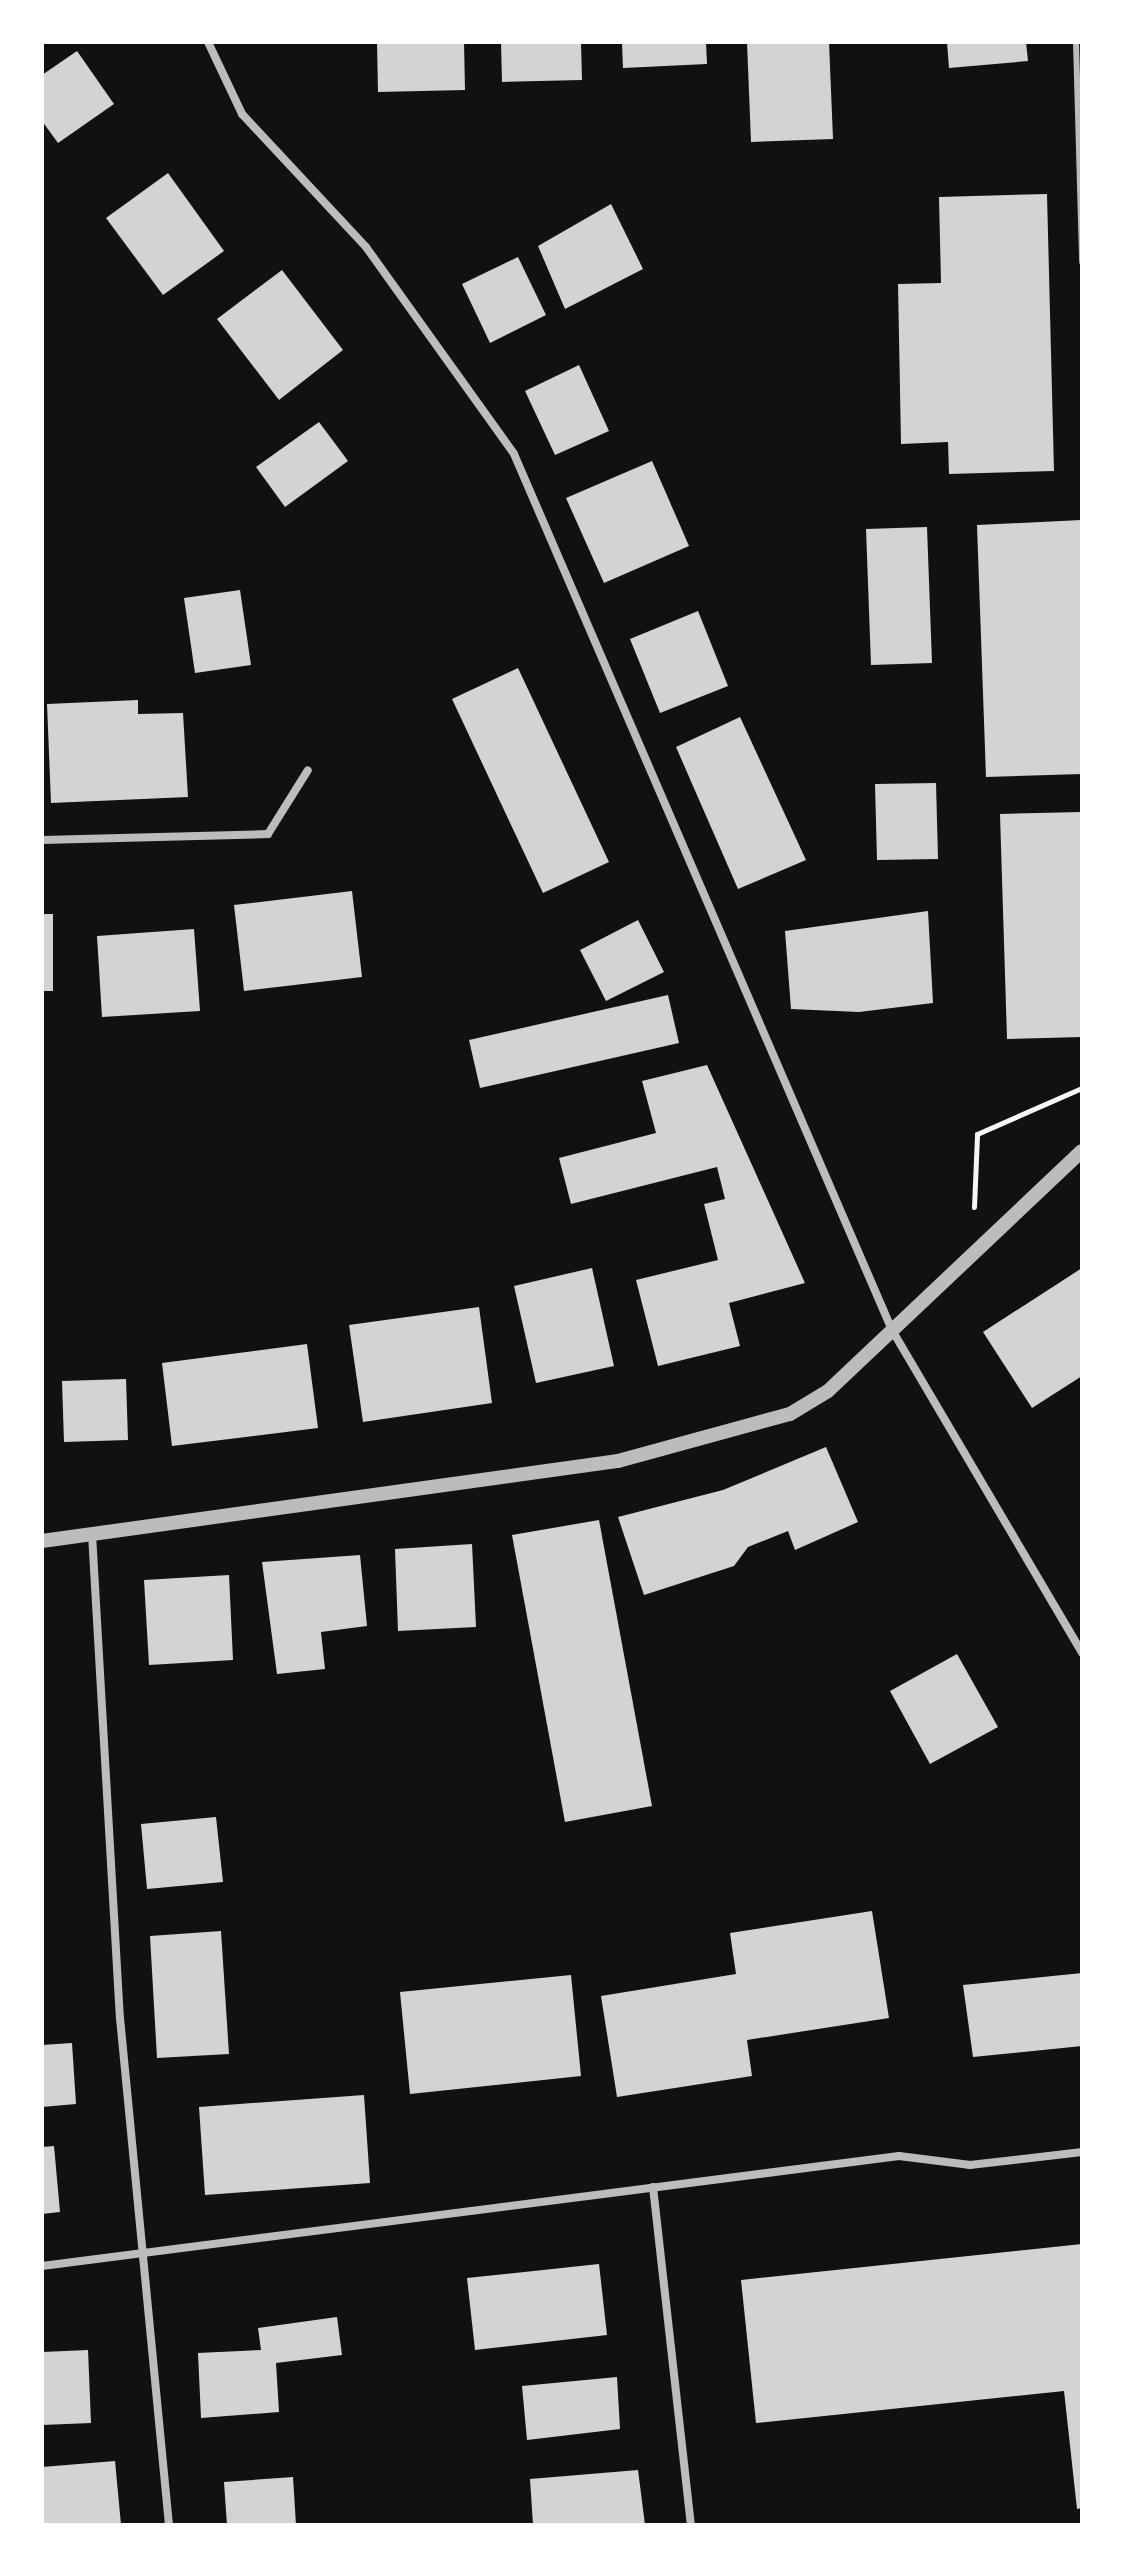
<!DOCTYPE html>
<style>
body{margin:0}
#map{position:relative;width:1124px;height:2567px;overflow:hidden;background:#111;font-family:"Work Sans",sans-serif}
div>[style]{position:absolute}
.building>*{inset:0;background:#d3d3d3}
.path>*{height:5px;margin:-2.5px;padding:0 2.5px;transform-origin:2.5px;border-radius:2.5px;background:#f5f5f5}
.service>*{height:6px;margin:-3px;padding:0 3px;transform-origin:3px;border-radius:3px;background:#bcbcbc}
.minor>*{height:8px;margin:-4px;padding:0 4px;transform-origin:4px;border-radius:4px;background:#bcbcbc}
.tertiary>*{height:14px;margin:-7px;padding:0 7px;transform-origin:7px;border-radius:7px;background:#bcbcbc}
span{translate:-50% -50%;white-space:nowrap;text-align:center;line-height:1.15;-webkit-text-stroke:8px #fff;paint-order:stroke}
.frame{position:absolute;inset:0;border:44px solid #fff;pointer-events:none}
</style>
<div id="map">
<div class="building">
<i style="clip-path:polygon(377px 42px,464px 42px,465px 90px,378px 92px)"></i>
<i style="clip-path:polygon(501px 42px,581px 42px,582px 80px,502px 82px)"></i>
<i style="clip-path:polygon(622px 42px,706px 42px,707px 64px,623px 68px)"></i>
<i style="clip-path:polygon(747px 42px,829px 42px,833px 139px,751px 142px)"></i>
<i style="clip-path:polygon(947px 42px,1026px 42px,1028px 61px,949px 68px)"></i>
<i style="clip-path:polygon(77px 51px,114px 104px,58px 143px,42px 121px,42px 75px)"></i>
<i style="clip-path:polygon(168px 173px,224px 251px,163px 295px,106px 218px)"></i>
<i style="clip-path:polygon(1047px 194px,1054px 471px,949px 474px,948px 442px,901px 444px,898px 284px,941px 283px,939px 197px)"></i>
<i style="clip-path:polygon(611px 204px,643px 269px,565px 309px,538px 246px)"></i>
<i style="clip-path:polygon(518px 257px,546px 315px,490px 343px,462px 284px)"></i>
<i style="clip-path:polygon(282px 270px,343px 350px,279px 400px,217px 319px)"></i>
<i style="clip-path:polygon(579px 365px,609px 431px,555px 455px,525px 391px)"></i>
<i style="clip-path:polygon(319px 422px,348px 461px,285px 507px,256px 467px)"></i>
<i style="clip-path:polygon(652px 461px,689px 546px,604px 583px,566px 498px)"></i>
<i style="clip-path:polygon(1081px 520px,1082px 774px,986px 777px,977px 525px)"></i>
<i style="clip-path:polygon(927px 527px,932px 663px,871px 665px,866px 529px)"></i>
<i style="clip-path:polygon(240px 590px,251px 665px,195px 673px,184px 598px)"></i>
<i style="clip-path:polygon(698px 611px,728px 686px,660px 713px,630px 639px)"></i>
<i style="clip-path:polygon(518px 668px,609px 862px,543px 893px,452px 699px)"></i>
<i style="clip-path:polygon(138px 700px,138px 714px,183px 713px,188px 797px,51px 803px,47px 704px)"></i>
<i style="clip-path:polygon(740px 717px,806px 860px,738px 889px,676px 747px)"></i>
<i style="clip-path:polygon(936px 783px,938px 859px,877px 860px,875px 784px)"></i>
<i style="clip-path:polygon(1082px 812px,1082px 1037px,1007px 1039px,1000px 814px)"></i>
<i style="clip-path:polygon(352px 891px,362px 977px,244px 991px,234px 905px)"></i>
<i style="clip-path:polygon(928px 911px,933px 1003px,859px 1012px,791px 1009px,785px 931px)"></i>
<i style="clip-path:polygon(42px 914px,53px 914px,53px 991px,42px 991px)"></i>
<i style="clip-path:polygon(638px 920px,664px 972px,606px 1001px,580px 950px)"></i>
<i style="clip-path:polygon(194px 929px,200px 1011px,102px 1017px,97px 936px)"></i>
<i style="clip-path:polygon(668px 995px,679px 1043px,480px 1088px,469px 1040px)"></i>
<i style="clip-path:polygon(707px 1065px,805px 1283px,729px 1303px,740px 1346px,658px 1366px,636px 1280px,718px 1260px,704px 1204px,725px 1199px,717px 1167px,571px 1204px,559px 1158px,656px 1133px,642px 1081px)"></i>
<i style="clip-path:polygon(592px 1268px,614px 1366px,536px 1383px,514px 1286px)"></i>
<i style="clip-path:polygon(1082px 1268px,1082px 1376px,1032px 1408px,983px 1332px)"></i>
<i style="clip-path:polygon(479px 1307px,492px 1403px,363px 1422px,349px 1325px)"></i>
<i style="clip-path:polygon(307px 1344px,318px 1428px,172px 1446px,162px 1363px)"></i>
<i style="clip-path:polygon(126px 1379px,128px 1440px,64px 1442px,62px 1381px)"></i>
<i style="clip-path:polygon(826px 1447px,858px 1522px,795px 1550px,788px 1531px,748px 1547px,734px 1566px,644px 1595px,618px 1517px,723px 1490px)"></i>
<i style="clip-path:polygon(599px 1520px,652px 1806px,565px 1822px,512px 1535px)"></i>
<i style="clip-path:polygon(472px 1544px,476px 1627px,398px 1631px,395px 1549px)"></i>
<i style="clip-path:polygon(360px 1555px,367px 1626px,321px 1632px,325px 1669px,277px 1674px,262px 1562px)"></i>
<i style="clip-path:polygon(229px 1575px,233px 1660px,149px 1665px,144px 1580px)"></i>
<i style="clip-path:polygon(957px 1654px,998px 1727px,930px 1764px,890px 1691px)"></i>
<i style="clip-path:polygon(216px 1817px,223px 1882px,147px 1889px,141px 1824px)"></i>
<i style="clip-path:polygon(872px 1911px,889px 2018px,747px 2040px,752px 2076px,617px 2097px,601px 1996px,736px 1974px,730px 1933px)"></i>
<i style="clip-path:polygon(221px 1931px,229px 2054px,157px 2058px,150px 1936px)"></i>
<i style="clip-path:polygon(1082px 1973px,1082px 2046px,973px 2057px,963px 1985px)"></i>
<i style="clip-path:polygon(571px 1975px,581px 2076px,410px 2094px,400px 1992px)"></i>
<i style="clip-path:polygon(72px 2043px,76px 2104px,42px 2107px,42px 2045px)"></i>
<i style="clip-path:polygon(364px 2095px,370px 2183px,205px 2195px,199px 2107px)"></i>
<i style="clip-path:polygon(54px 2146px,60px 2212px,42px 2214px,42px 2147px)"></i>
<i style="clip-path:polygon(1082px 2244px,1082px 2508px,1077px 2509px,1064px 2391px,756px 2423px,741px 2280px)"></i>
<i style="clip-path:polygon(599px 2264px,607px 2335px,475px 2350px,467px 2278px)"></i>
<i style="clip-path:polygon(337px 2317px,342px 2355px,276px 2363px,279px 2412px,201px 2418px,198px 2353px,261px 2350px,258px 2328px)"></i>
<i style="clip-path:polygon(88px 2350px,91px 2423px,42px 2425px,42px 2352px)"></i>
<i style="clip-path:polygon(617px 2377px,620px 2429px,527px 2440px,522px 2386px)"></i>
<i style="clip-path:polygon(115px 2461px,121px 2525px,42px 2525px,42px 2467px)"></i>
<i style="clip-path:polygon(638px 2470px,645px 2525px,533px 2525px,530px 2479px)"></i>
<i style="clip-path:polygon(293px 2477px,296px 2525px,227px 2525px,224px 2482px)"></i>
</div>
<div class="path">
<i style="left:974px;top:1207px;width:73px;rotate:-87.6deg"></i>
<i style="left:977px;top:1134px;width:115px;rotate:-23.7deg"></i>
</div>
<div class="service">
<i style="left:1076px;top:42px;width:220px;rotate:88.4deg"></i>
</div>
<div class="minor">
<i style="left:208px;top:42px;width:80px;rotate:64.7deg"></i>
<i style="left:242px;top:114px;width:182px;rotate:47deg"></i>
<i style="left:366px;top:247px;width:254px;rotate:54.4deg"></i>
<i style="left:514px;top:454px;width:954px;rotate:66.66deg"></i>
<i style="left:892px;top:1330px;width:375px;rotate:59.5deg"></i>
<i style="left:42px;top:840px;width:226px;rotate:-1.5deg"></i>
<i style="left:268px;top:834px;width:75px;rotate:-58deg"></i>
<i style="left:92px;top:1534px;width:485px;rotate:86.7deg"></i>
<i style="left:120px;top:2018px;width:509px;rotate:84.48deg"></i>
<i style="left:653px;top:2187px;width:340px;rotate:83.6deg"></i>
<i style="left:42px;top:2266px;width:864px;rotate:-7.31deg"></i>
<i style="left:899px;top:2156px;width:72px;rotate:7.2deg"></i>
<i style="left:970px;top:2165px;width:113px;rotate:-6.6deg"></i>
</div>
<div class="tertiary">
<i style="left:42px;top:1541px;width:582px;rotate:-7.91deg"></i>
<i style="left:618px;top:1461px;width:178px;rotate:-15.3deg"></i>
<i style="left:790px;top:1414px;width:44px;rotate:-31.2deg"></i>
<i style="left:828px;top:1391px;width:349px;rotate:-43.4deg"></i>
</div>
<div class="frame"></div>
</div>
